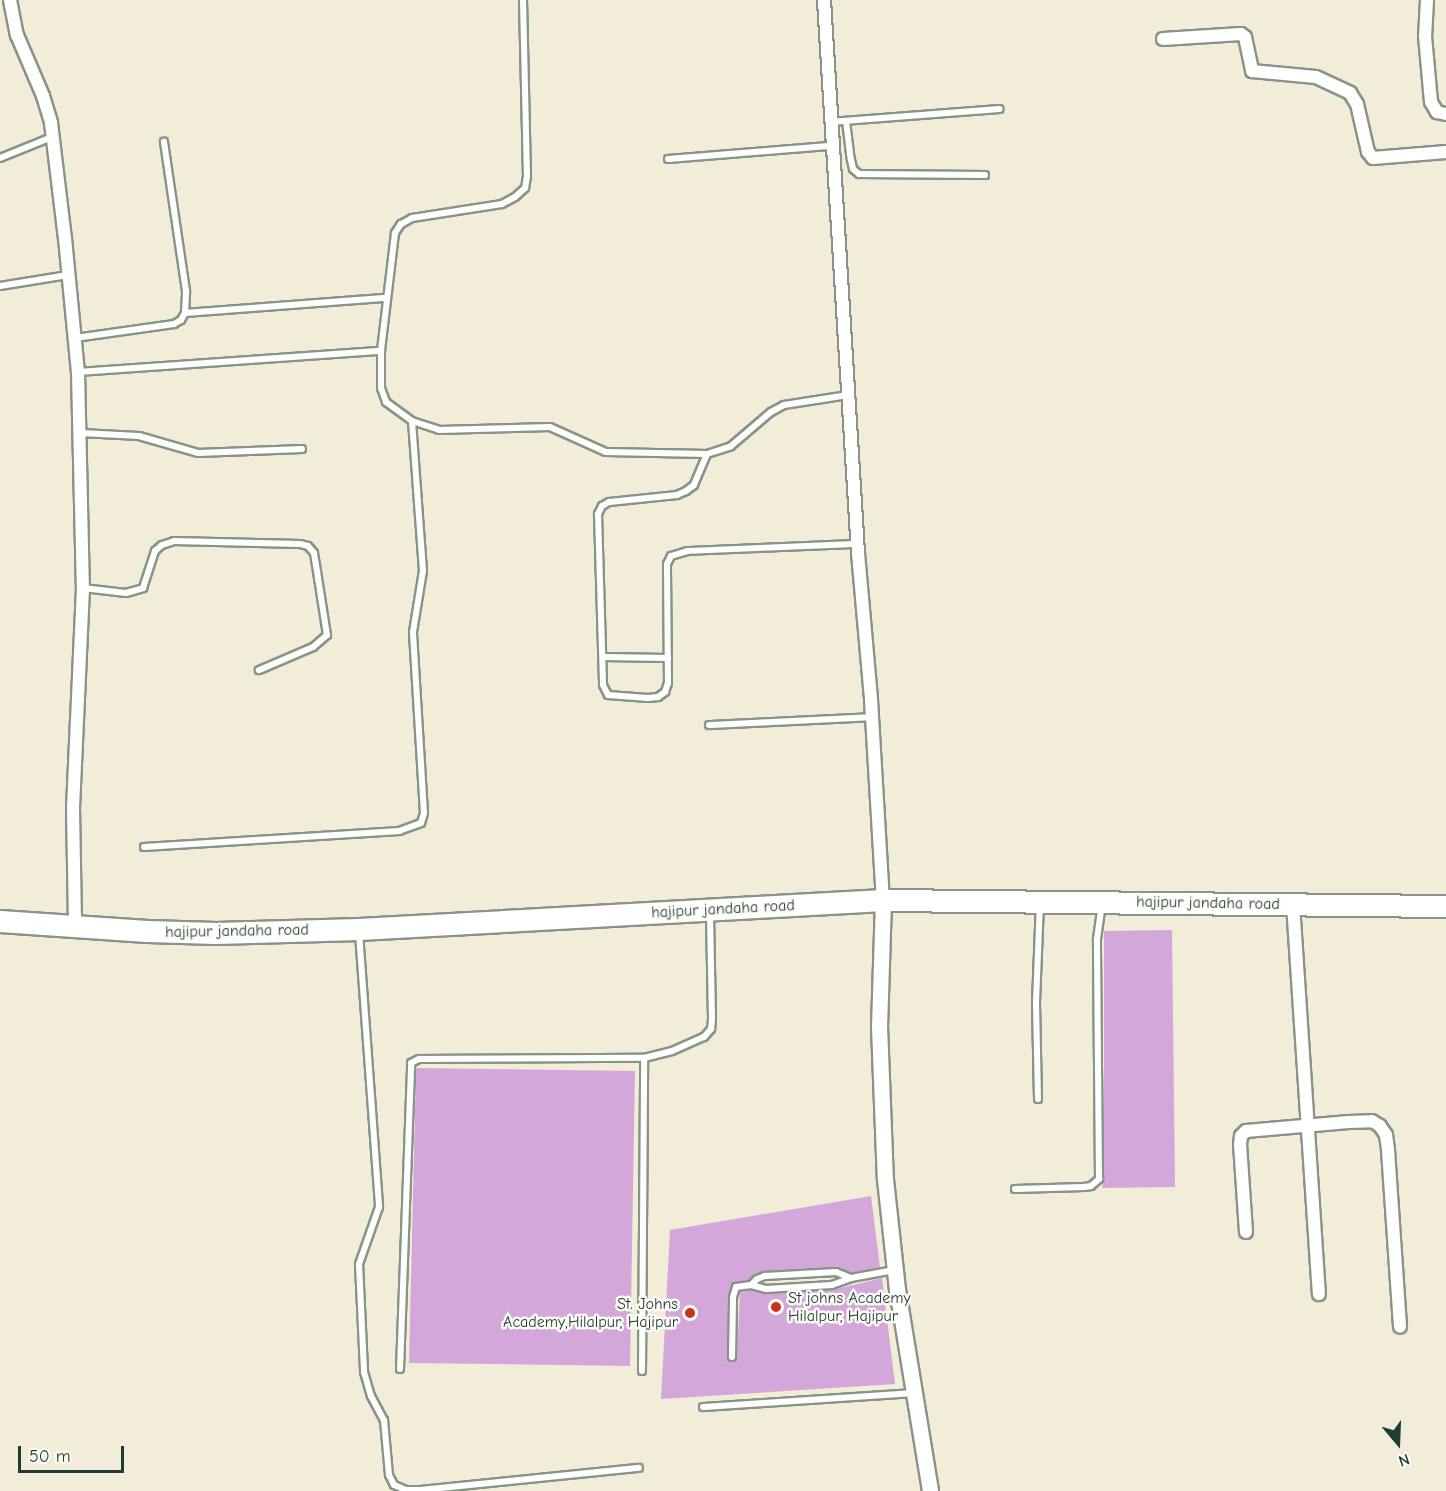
<!DOCTYPE html>
<style>
body{margin:0}
#map{position:relative;width:1446px;height:1491px;overflow:hidden;background:#f1edd8;font-family:"Comic Neue",sans-serif}
div>[style]{position:absolute}
.building>*{inset:0;background:#d4a7da}
.roads{filter:drop-shadow(2px 0 #889586) drop-shadow(-2px 0 #889586) drop-shadow(0 2px #889586) drop-shadow(0 -2px #889586)}
.service>*{height:6px;margin:-3px;padding:0 3px;transform-origin:3px;border-radius:3px;background:#fff}
.minor>*{height:12px;margin:-6px;padding:0 6px;transform-origin:6px;border-radius:6px;background:#fff}
.tertiary>*{height:15px;margin:-7.5px;padding:0 7.5px;transform-origin:7.5px;border-radius:7.5px;background:#fff}
.trunk>*{height:21px;margin:-10.5px;padding:0 10.5px;transform-origin:10.5px;border-radius:10.5px;background:#fff}
.dots>*{width:16px;height:16px;translate:-50% -50%;box-sizing:border-box;border:3px solid #fdfcf7;border-radius:50%}
span{translate:-50% -50%;white-space:nowrap;text-align:center;line-height:1.15;-webkit-text-stroke:5px #fdfcf7;paint-order:stroke}
.street-label{font-size:16px;color:#1f3d34}
.poi-label{font-size:16px;color:#1f3d34}
.left{translate:0 -50%;text-align:left}
.right{translate:-100% -50%;text-align:right}
.north{position:absolute;left:1368px;top:1413px;width:60px;height:60px;-webkit-text-stroke:4px #fdfcf7;paint-order:stroke;rotate:161deg;font-size:16px;font-weight:700;line-height:24px;text-align:center;color:#1f3d34}
.north::after{content:'';display:block;margin:auto;width:21px;height:27px;background:#1f3d34;clip-path:polygon(50% 0,100% 100%,50% 72%,0 100%)}
.scale{position:absolute;left:18px;top:1446px;width:106px;height:27px;box-sizing:border-box;border:3px solid #1f3d34;border-top:0;padding-left:8px;font-size:18px;line-height:21px;white-space:nowrap;color:#1f3d34;-webkit-text-stroke:4px #fdfcf7;paint-order:stroke}
</style>
<div id="map">
<div class="building">
<i style="clip-path:polygon(1172px 930px,1175px 1187px,1102px 1188px,1104px 1179px,1104px 931px)"></i>
<i style="clip-path:polygon(416px 1068px,635px 1071px,630px 1366px,409px 1363px)"></i>
<i style="clip-path:polygon(871px 1196px,880px 1267px,852px 1273px,836px 1267px,765px 1271px,749px 1280px,733px 1283px,728px 1297px,727px 1357px,731px 1362px,737px 1358px,740px 1292px,751px 1290px,766px 1294px,832px 1290px,882px 1278px,895px 1384px,661px 1399px,670px 1230px)"></i>
</div>
<div class="roads">
<div class="service">
<i style="left:523px;top:0;width:176px;rotate:88.7deg"></i>
<i style="left:527px;top:176px;width:12px;rotate:99deg"></i>
<i style="left:525px;top:188px;width:13px;rotate:138deg"></i>
<i style="left:515px;top:197px;width:15px;rotate:152deg"></i>
<i style="left:502px;top:204px;width:91px;rotate:171.2deg"></i>
<i style="left:412px;top:218px;width:13px;rotate:151deg"></i>
<i style="left:401px;top:224px;width:11px;rotate:124deg"></i>
<i style="left:395px;top:233px;width:119px;rotate:96.8deg"></i>
<i style="left:381px;top:351px;width:37px;rotate:90deg"></i>
<i style="left:381px;top:388px;width:15px;rotate:70deg"></i>
<i style="left:386px;top:402px;width:32px;rotate:36deg"></i>
<i style="left:412px;top:421px;width:28px;rotate:18deg"></i>
<i style="left:439px;top:430px;width:111px;rotate:-1.5deg"></i>
<i style="left:550px;top:427px;width:61px;rotate:24.1deg"></i>
<i style="left:606px;top:452px;width:101px;rotate:1.1deg"></i>
<i style="left:707px;top:454px;width:25px;rotate:-18deg"></i>
<i style="left:731px;top:446px;width:52px;rotate:-40.4deg"></i>
<i style="left:771px;top:412px;width:15px;rotate:-28deg"></i>
<i style="left:784px;top:405px;width:65px;rotate:-8.9deg"></i>
<i style="left:846px;top:121px;width:39px;rotate:83deg"></i>
<i style="left:851px;top:160px;width:9px;rotate:77deg"></i>
<i style="left:853px;top:169px;width:8px;rotate:40deg"></i>
<i style="left:859px;top:174px;width:126px;rotate:0.5deg"></i>
<i style="left:830px;top:122px;width:170px;rotate:-4.4deg"></i>
<i style="left:0;top:158px;width:56px;rotate:-22deg"></i>
<i style="left:668px;top:159px;width:164px;rotate:-4.6deg"></i>
<i style="left:0;top:286px;width:69px;rotate:-9.2deg"></i>
<i style="left:185px;top:313px;width:202px;rotate:-4.3deg"></i>
<i style="left:75px;top:338px;width:100px;rotate:-8deg"></i>
<i style="left:174px;top:324px;width:8px;rotate:-30deg"></i>
<i style="left:181px;top:320px;width:8px;rotate:-60deg"></i>
<i style="left:185px;top:313px;width:22px;rotate:-87deg"></i>
<i style="left:186px;top:291px;width:151px;rotate:-98.4deg"></i>
<i style="left:78px;top:372px;width:304px;rotate:-4deg"></i>
<i style="left:81px;top:433px;width:58px;rotate:3deg"></i>
<i style="left:139px;top:436px;width:61px;rotate:16.1deg"></i>
<i style="left:198px;top:453px;width:104px;rotate:-2.2deg"></i>
<i style="left:707px;top:454px;width:34px;rotate:113deg"></i>
<i style="left:694px;top:485px;width:10px;rotate:143deg"></i>
<i style="left:686px;top:491px;width:10px;rotate:156deg"></i>
<i style="left:677px;top:495px;width:68px;rotate:174.1deg"></i>
<i style="left:609px;top:502px;width:8px;rotate:150deg"></i>
<i style="left:602px;top:506px;width:9px;rotate:117deg"></i>
<i style="left:598px;top:514px;width:171px;rotate:88.3deg"></i>
<i style="left:603px;top:685px;width:11px;rotate:63deg"></i>
<i style="left:608px;top:695px;width:40px;rotate:4.3deg"></i>
<i style="left:648px;top:698px;width:10px;rotate:-6deg"></i>
<i style="left:658px;top:697px;width:9px;rotate:-36deg"></i>
<i style="left:665px;top:692px;width:9px;rotate:-72deg"></i>
<i style="left:668px;top:683px;width:119px;rotate:-90.5deg"></i>
<i style="left:667px;top:564px;width:9px;rotate:-63deg"></i>
<i style="left:671px;top:556px;width:17px;rotate:-17deg"></i>
<i style="left:687px;top:551px;width:170px;rotate:-2.4deg"></i>
<i style="left:83px;top:588px;width:43px;rotate:6.6deg"></i>
<i style="left:126px;top:593px;width:18px;rotate:-16deg"></i>
<i style="left:143px;top:588px;width:39px;rotate:-72deg"></i>
<i style="left:155px;top:551px;width:9px;rotate:-41deg"></i>
<i style="left:162px;top:545px;width:13px;rotate:-18deg"></i>
<i style="left:174px;top:541px;width:126px;rotate:1.4deg"></i>
<i style="left:300px;top:544px;width:8px;rotate:14deg"></i>
<i style="left:308px;top:546px;width:9px;rotate:49deg"></i>
<i style="left:314px;top:553px;width:12px;rotate:81deg"></i>
<i style="left:316px;top:565px;width:71px;rotate:81.1deg"></i>
<i style="left:327px;top:635px;width:18px;rotate:139deg"></i>
<i style="left:313px;top:647px;width:59px;rotate:156.9deg"></i>
<i style="left:603px;top:657px;width:65px;rotate:0.9deg"></i>
<i style="left:709px;top:725px;width:163px;rotate:-2.8deg"></i>
<i style="left:144px;top:847px;width:256px;rotate:-3.6deg"></i>
<i style="left:399px;top:831px;width:23px;rotate:-20deg"></i>
<i style="left:421px;top:823px;width:10px;rotate:-73deg"></i>
<i style="left:424px;top:813px;width:181px;rotate:-93.5deg"></i>
<i style="left:413px;top:632px;width:62px;rotate:-80.7deg"></i>
<i style="left:423px;top:571px;width:150px;rotate:-94.2deg"></i>
<i style="left:359px;top:933px;width:275px;rotate:85.8deg"></i>
<i style="left:379px;top:1207px;width:60px;rotate:109.3deg"></i>
<i style="left:359px;top:1264px;width:108px;rotate:87.3deg"></i>
<i style="left:364px;top:1372px;width:25px;rotate:74deg"></i>
<i style="left:371px;top:1396px;width:27px;rotate:62deg"></i>
<i style="left:384px;top:1420px;width:55px;rotate:84.8deg"></i>
<i style="left:389px;top:1475px;width:11px;rotate:63deg"></i>
<i style="left:394px;top:1485px;width:13px;rotate:23deg"></i>
<i style="left:406px;top:1490px;width:15px"></i>
<i style="left:421px;top:1490px;width:219px;rotate:-5.8deg"></i>
<i style="left:1038px;top:1099px;width:97px;rotate:-91.2deg"></i>
<i style="left:1036px;top:1002px;width:98px;rotate:-87.7deg"></i>
<i style="left:1015px;top:1189px;width:69px;rotate:-1.7deg"></i>
<i style="left:1084px;top:1187px;width:7px;rotate:-8deg"></i>
<i style="left:1091px;top:1186px;width:11px;rotate:-41deg"></i>
<i style="left:1099px;top:1179px;width:240px;rotate:-90.5deg"></i>
<i style="left:1097px;top:939px;width:34px;rotate:-82deg"></i>
<i style="left:751px;top:1285px;width:8px;rotate:-45deg"></i>
<i style="left:757px;top:1279px;width:9px;rotate:-21deg"></i>
<i style="left:765px;top:1276px;width:71px;rotate:-3.2deg"></i>
<i style="left:836px;top:1272px;width:16px;rotate:22deg"></i>
<i style="left:732px;top:1357px;width:60px;rotate:-89deg"></i>
<i style="left:733px;top:1297px;width:10px;rotate:-73deg"></i>
<i style="left:736px;top:1287px;width:15px;rotate:-8deg"></i>
<i style="left:751px;top:1285px;width:16px;rotate:15deg"></i>
<i style="left:766px;top:1289px;width:66px;rotate:-3.5deg"></i>
<i style="left:832px;top:1285px;width:20px;rotate:-20deg"></i>
<i style="left:851px;top:1278px;width:44px;rotate:-10.5deg"></i>
<i style="left:400px;top:1369px;width:306px;rotate:-87.9deg"></i>
<i style="left:411px;top:1063px;width:9px;rotate:-27deg"></i>
<i style="left:419px;top:1059px;width:225px;rotate:-0.3deg"></i>
<i style="left:644px;top:1058px;width:29px;rotate:-14deg"></i>
<i style="left:672px;top:1051px;width:35px;rotate:-24deg"></i>
<i style="left:704px;top:1037px;width:11px;rotate:-49deg"></i>
<i style="left:711px;top:1029px;width:10px;rotate:-84deg"></i>
<i style="left:712px;top:1019px;width:106px;rotate:-91.1deg"></i>
<i style="left:642px;top:1371px;width:313px;rotate:-89.6deg"></i>
<i style="left:703px;top:1407px;width:209px;rotate:-3.8deg"></i>
</div>
<div class="minor">
<i style="left:10px;top:0;width:36px;rotate:79deg"></i>
<i style="left:17px;top:35px;width:66px;rotate:66.9deg"></i>
<i style="left:43px;top:96px;width:28px;rotate:73deg"></i>
<i style="left:51px;top:123px;width:116px;rotate:83.1deg"></i>
<i style="left:65px;top:238px;width:135px;rotate:84.5deg"></i>
<i style="left:78px;top:372px;width:216px;rotate:88.7deg"></i>
<i style="left:83px;top:588px;width:220px;rotate:92.6deg"></i>
<i style="left:73px;top:808px;width:119px;rotate:89deg"></i>
<i style="left:824px;top:0;width:554px;rotate:86.48deg"></i>
<i style="left:858px;top:553px;width:148px;rotate:84.9deg"></i>
<i style="left:871px;top:700px;width:200px;rotate:86.6deg"></i>
<i style="left:1427px;top:0;width:36px;rotate:93deg"></i>
<i style="left:1425px;top:36px;width:66px;rotate:84.8deg"></i>
<i style="left:1431px;top:102px;width:12px;rotate:59deg"></i>
<i style="left:1437px;top:112px;width:9px;rotate:13deg"></i>
<i style="left:1163px;top:39px;width:78px;rotate:-3.7deg"></i>
<i style="left:1241px;top:34px;width:5px;rotate:37deg"></i>
<i style="left:1245px;top:37px;width:35px;rotate:78deg"></i>
<i style="left:1252px;top:71px;width:64px;rotate:5.4deg"></i>
<i style="left:1316px;top:77px;width:38px;rotate:25deg"></i>
<i style="left:1350px;top:93px;width:13px;rotate:58deg"></i>
<i style="left:1357px;top:104px;width:49px;rotate:77.1deg"></i>
<i style="left:1368px;top:152px;width:8px;rotate:50deg"></i>
<i style="left:1373px;top:158px;width:73px;rotate:-4.7deg"></i>
<i style="left:1293px;top:904px;width:391px;rotate:86.2deg"></i>
<i style="left:1246px;top:1232px;width:87px;rotate:-93.9deg"></i>
<i style="left:1240px;top:1145px;width:9px;rotate:-84deg"></i>
<i style="left:1241px;top:1136px;width:7px;rotate:-45deg"></i>
<i style="left:1246px;top:1131px;width:103px;rotate:-5deg"></i>
<i style="left:1349px;top:1122px;width:23px;rotate:-2deg"></i>
<i style="left:1372px;top:1121px;width:9px;rotate:32deg"></i>
<i style="left:1380px;top:1126px;width:11px;rotate:56deg"></i>
<i style="left:1386px;top:1135px;width:15px;rotate:82deg"></i>
<i style="left:1388px;top:1150px;width:177px;rotate:86.1deg"></i>
</div>
<div class="tertiary">
<i style="left:883px;top:900px;width:126px;rotate:91.8deg"></i>
<i style="left:879px;top:1026px;width:153px;rotate:87.8deg"></i>
<i style="left:885px;top:1179px;width:111px;rotate:83.8deg"></i>
<i style="left:897px;top:1289px;width:205px;rotate:80.7deg"></i>
</div>
<div class="trunk">
<i style="left:0;top:921px;width:147px;rotate:3.9deg"></i>
<i style="left:147px;top:931px;width:69px;rotate:1.7deg"></i>
<i style="left:216px;top:933px;width:143px;rotate:-1.6deg"></i>
<i style="left:359px;top:929px;width:525px;rotate:-3.17deg"></i>
<i style="left:883px;top:900px;width:563px;rotate:0.61deg"></i>
</div>
</div>
<div class="dots">
<i style="left:776px;top:1307px;background:#c8321e"></i>
<i style="left:690px;top:1313px;background:#c8321e"></i>
</div>
<div class="street-label">
<span style="left:1208px;top:903px;rotate:1deg">hajipur jandaha road</span>
<span style="left:723px;top:909px;rotate:-3deg">hajipur jandaha road</span>
<span style="left:237px;top:931px;rotate:-1deg">hajipur jandaha road</span>
</div>
<div class="poi-label">
<span class="left" style="left:788px;top:1307px">St johns Academy<br>Hilalpur, Hajipur</span>
<span class="right" style="left:678px;top:1313px">St. Johns<br>Academy,Hilalpur, Hajipur</span>
</div>
<div class="north">N</div>
<div class="scale">50 m</div>
</div>
